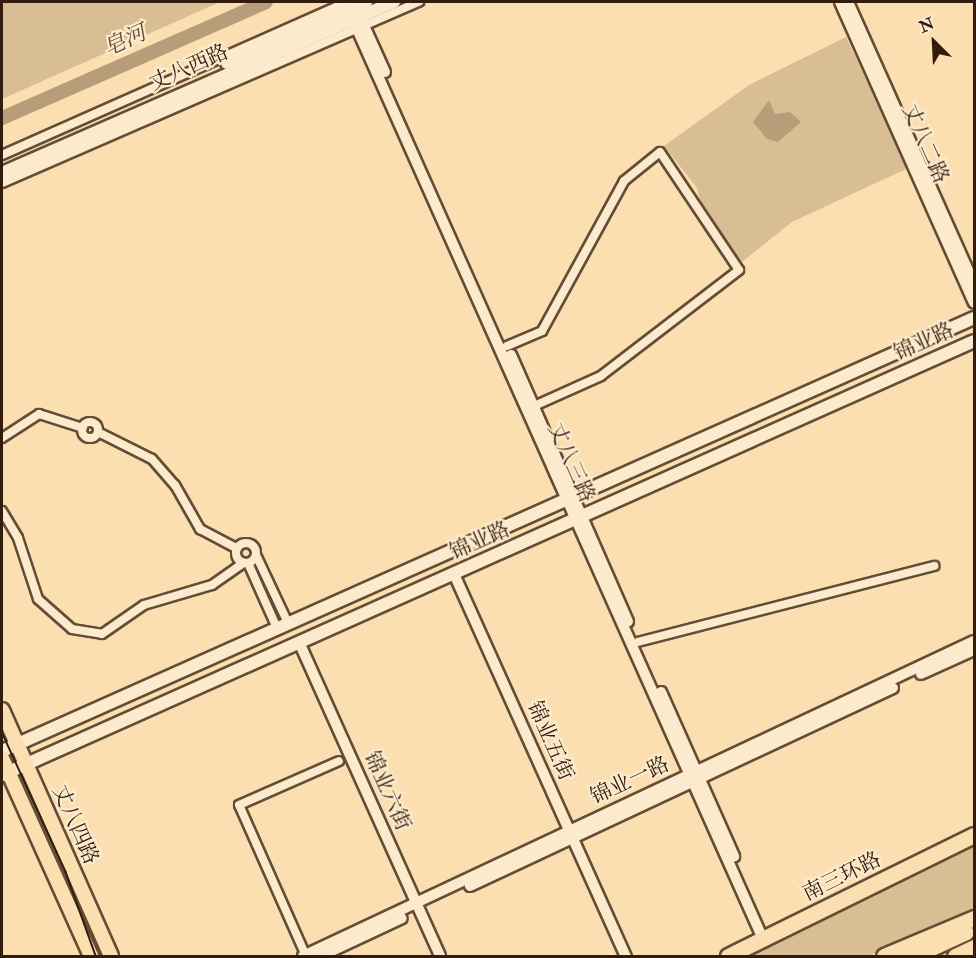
<!DOCTYPE html>
<meta charset="utf-8">
<style>
body{margin:0}
#map{position:relative;width:976px;height:958px;overflow:hidden;background:#fbdfb0;font-family:"IM FELL Double Pica","Noto Serif SC",serif}
div>[style]{position:absolute}
.green>*{inset:0;background:#d9be94}
.water>*{inset:0;background:#b79d79}
.river>*{height:14px;margin:-7px;padding:0 7px;transform-origin:7px;border-radius:7px;background:#b79d79}
.roads{filter:drop-shadow(2px 0 #644d36) drop-shadow(-2px 0 #644d36) drop-shadow(0 2px #644d36) drop-shadow(0 -2px #644d36)}
.minor>*{height:8px;margin:-4px;padding:0 4px;transform-origin:4px;border-radius:4px;background:#fceacc}
.minor>.ring{margin:-4px;padding:0;box-sizing:content-box;background:none;border:8px solid #fceacc;border-radius:50%}
.tertiary>*{height:10px;margin:-5px;padding:0 5px;transform-origin:5px;border-radius:5px;background:#fceacc}
.secondary>*{height:12px;margin:-6px;padding:0 6px;transform-origin:6px;border-radius:6px;background:#fceacc}
.primary>*{height:14px;margin:-7px;padding:0 7px;transform-origin:7px;border-radius:7px;background:#fbdfb0}
.trunk>*{height:15px;margin:-7.5px;padding:0 7.5px;transform-origin:7.5px;border-radius:7.5px;background:#fbdfb0}
.motorway>*{height:15px;margin:-7.5px;padding:0 7.5px;transform-origin:7.5px;border-radius:7.5px;background:#fbdfb0}
.tram>*{height:1.5px;margin:-0.75px;padding:0 0.75px;transform-origin:0.75px;border-radius:0.75px;background:#321c0e}
span{translate:-50% -50%;white-space:nowrap;text-align:center;line-height:1.15;-webkit-text-stroke:4.5px #fceacc;paint-order:stroke}
.street-label{font-size:21px;color:#321c0e}
.water-label{font-size:22px;color:#614933;font-style:italic}
.frame{position:absolute;inset:0;border:3px solid #321c0e;pointer-events:none}
.north{position:absolute;left:904px;top:12px;width:60px;height:60px;-webkit-text-stroke:4px #fceacc;paint-order:stroke;rotate:336deg;font-size:16px;font-weight:700;line-height:24px;text-align:center;color:#321c0e}
.north::after{content:'';display:block;margin:auto;width:21px;height:27px;background:#321c0e;clip-path:polygon(50% 0,100% 100%,50% 72%,0 100%)}
</style>
<div id="map">
<div class="green">
<i style="clip-path:polygon(2px 2px,220px 2px,2px 99px)"></i>
<i style="clip-path:polygon(846px 37px,908px 168px,792px 222px,742px 262px,705px 218px,697px 188px,664px 146px,749px 85px)"></i>
<i style="clip-path:polygon(974px 842px,974px 910px,869px 956px,747px 956px)"></i>
</div>
<div class="water">
<i style="clip-path:polygon(769px 100px,775px 114px,790px 112px,801px 122px,778px 142px,767px 139px,753px 122px)"></i>
</div>
<div class="river">
<i style="left:2px;top:118px;width:288px;rotate:-23.7deg"></i>
</div>
<div class="roads">
<div class="minor">
<i style="left:2px;top:155px;width:377px;rotate:-23.9deg"></i>
<i style="left:2px;top:183px;width:455px;rotate:-23.5deg"></i>
<i style="left:507px;top:346px;width:38px;rotate:-23deg"></i>
<i style="left:542px;top:331px;width:171px;rotate:-61.3deg"></i>
<i style="left:624px;top:181px;width:46px;rotate:-38.9deg"></i>
<i style="left:660px;top:152px;width:142px;rotate:56.2deg"></i>
<i style="left:739px;top:270px;width:174px;rotate:142.5deg"></i>
<i style="left:601px;top:376px;width:73px;rotate:155.9deg"></i>
<i class="ring" style="left:82px;top:422px;width:8px;height:8px"></i>
<i style="left:98px;top:432px;width:60px;rotate:26.6deg"></i>
<i style="left:152px;top:459px;width:35px;rotate:49deg"></i>
<i style="left:175px;top:485px;width:51px;rotate:60.4deg"></i>
<i style="left:200px;top:529px;width:41px;rotate:27.8deg"></i>
<i style="left:2px;top:438px;width:44px;rotate:-33deg"></i>
<i style="left:39px;top:414px;width:46px;rotate:17.7deg"></i>
<i style="left:2px;top:511px;width:31px;rotate:59deg"></i>
<i style="left:18px;top:538px;width:64px;rotate:71.8deg"></i>
<i style="left:38px;top:599px;width:45px;rotate:41.4deg"></i>
<i style="left:72px;top:629px;width:30px;rotate:9deg"></i>
<i style="left:102px;top:634px;width:51px;rotate:-34.6deg"></i>
<i style="left:144px;top:605px;width:71px;rotate:-16.4deg"></i>
<i style="left:212px;top:585px;width:39px;rotate:-35deg"></i>
<i class="ring" style="left:236px;top:543px;width:12px;height:12px"></i>
<i style="left:256px;top:555px;width:75px;rotate:64.8deg"></i>
<i style="left:248px;top:563px;width:71px;rotate:66deg"></i>
<i style="left:638px;top:642px;width:306px;rotate:-14.4deg"></i>
<i style="left:306px;top:956px;width:165px;rotate:-113.9deg"></i>
<i style="left:239px;top:805px;width:109px;rotate:-23.7deg"></i>
</div>
<div class="tertiary">
<i style="left:345px;top:2px;width:1026px;rotate:65.96deg"></i>
<i style="left:840px;top:2px;width:329px;rotate:66deg"></i>
<i style="left:848px;top:2px;width:309px;rotate:65.9deg"></i>
<i style="left:357px;top:10px;width:68px;rotate:65.7deg"></i>
<i style="left:511px;top:355px;width:291px;rotate:66.3deg"></i>
<i style="left:454px;top:574px;width:419px;rotate:65.8deg"></i>
<i style="left:299px;top:642px;width:344px;rotate:65.8deg"></i>
<i style="left:921px;top:674px;width:58px;rotate:-24.4deg"></i>
<i style="left:661px;top:692px;width:180px;rotate:66deg"></i>
<i style="left:470px;top:886px;width:467px;rotate:-25.1deg"></i>
<i style="left:303px;top:956px;width:741px;rotate:-25.15deg"></i>
<i style="left:321px;top:956px;width:89px;rotate:-25.1deg"></i>
</div>
<div class="secondary">
<i style="left:227px;top:63px;width:152px;rotate:-23.7deg"></i>
<i style="left:2px;top:173px;width:428px;rotate:-23.6deg"></i>
<i style="left:2px;top:751px;width:1064px;rotate:-24.01deg"></i>
<i style="left:2px;top:775px;width:1064px;rotate:-24.06deg"></i>
</div>
<div class="primary">
<i style="left:2px;top:710px;width:269px;rotate:66.1deg"></i>
<i style="left:2px;top:758px;width:217px;rotate:65.8deg"></i>
</div>
<div class="trunk">
<i style="left:728px;top:956px;width:274px;rotate:-26.2deg"></i>
</div>
<div class="motorway">
<i style="left:884px;top:956px;width:98px;rotate:-22.9deg"></i>
<i style="left:914px;top:956px;width:57px;rotate:-24.8deg"></i>
<i style="left:955px;top:956px;width:21px;rotate:-25deg"></i>
</div>
</div>
<div class="tram">
<i style="left:2px;top:732px;width:154px;rotate:65.4deg"></i>
<i style="left:66px;top:872px;width:89px;rotate:70.3deg"></i>
</div>
<div class="street-label">
<span style="left:189px;top:68px;rotate:-24deg">丈八西路</span>
<span style="left:925px;top:144px;rotate:66deg">丈八二路</span>
<span style="left:924px;top:342px;rotate:-24deg">锦业路</span>
<span style="left:571px;top:463px;rotate:66deg">丈八三路</span>
<span style="left:480px;top:541px;rotate:-24deg">锦业路</span>
<span style="left:550px;top:741px;rotate:66deg">锦业五街</span>
<span style="left:630px;top:781px;rotate:-25deg">锦业一路</span>
<span style="left:387px;top:791px;rotate:66deg">锦业六街</span>
<span style="left:75px;top:825px;rotate:66deg">丈八四路</span>
<span style="left:842px;top:877px;rotate:-26deg">南三环路</span>
</div>
<div class="water-label">
<span style="left:125px;top:41px;rotate:-24deg">皂河</span>
</div>
<div class="frame"></div>
<div class="north">N</div>
</div>
